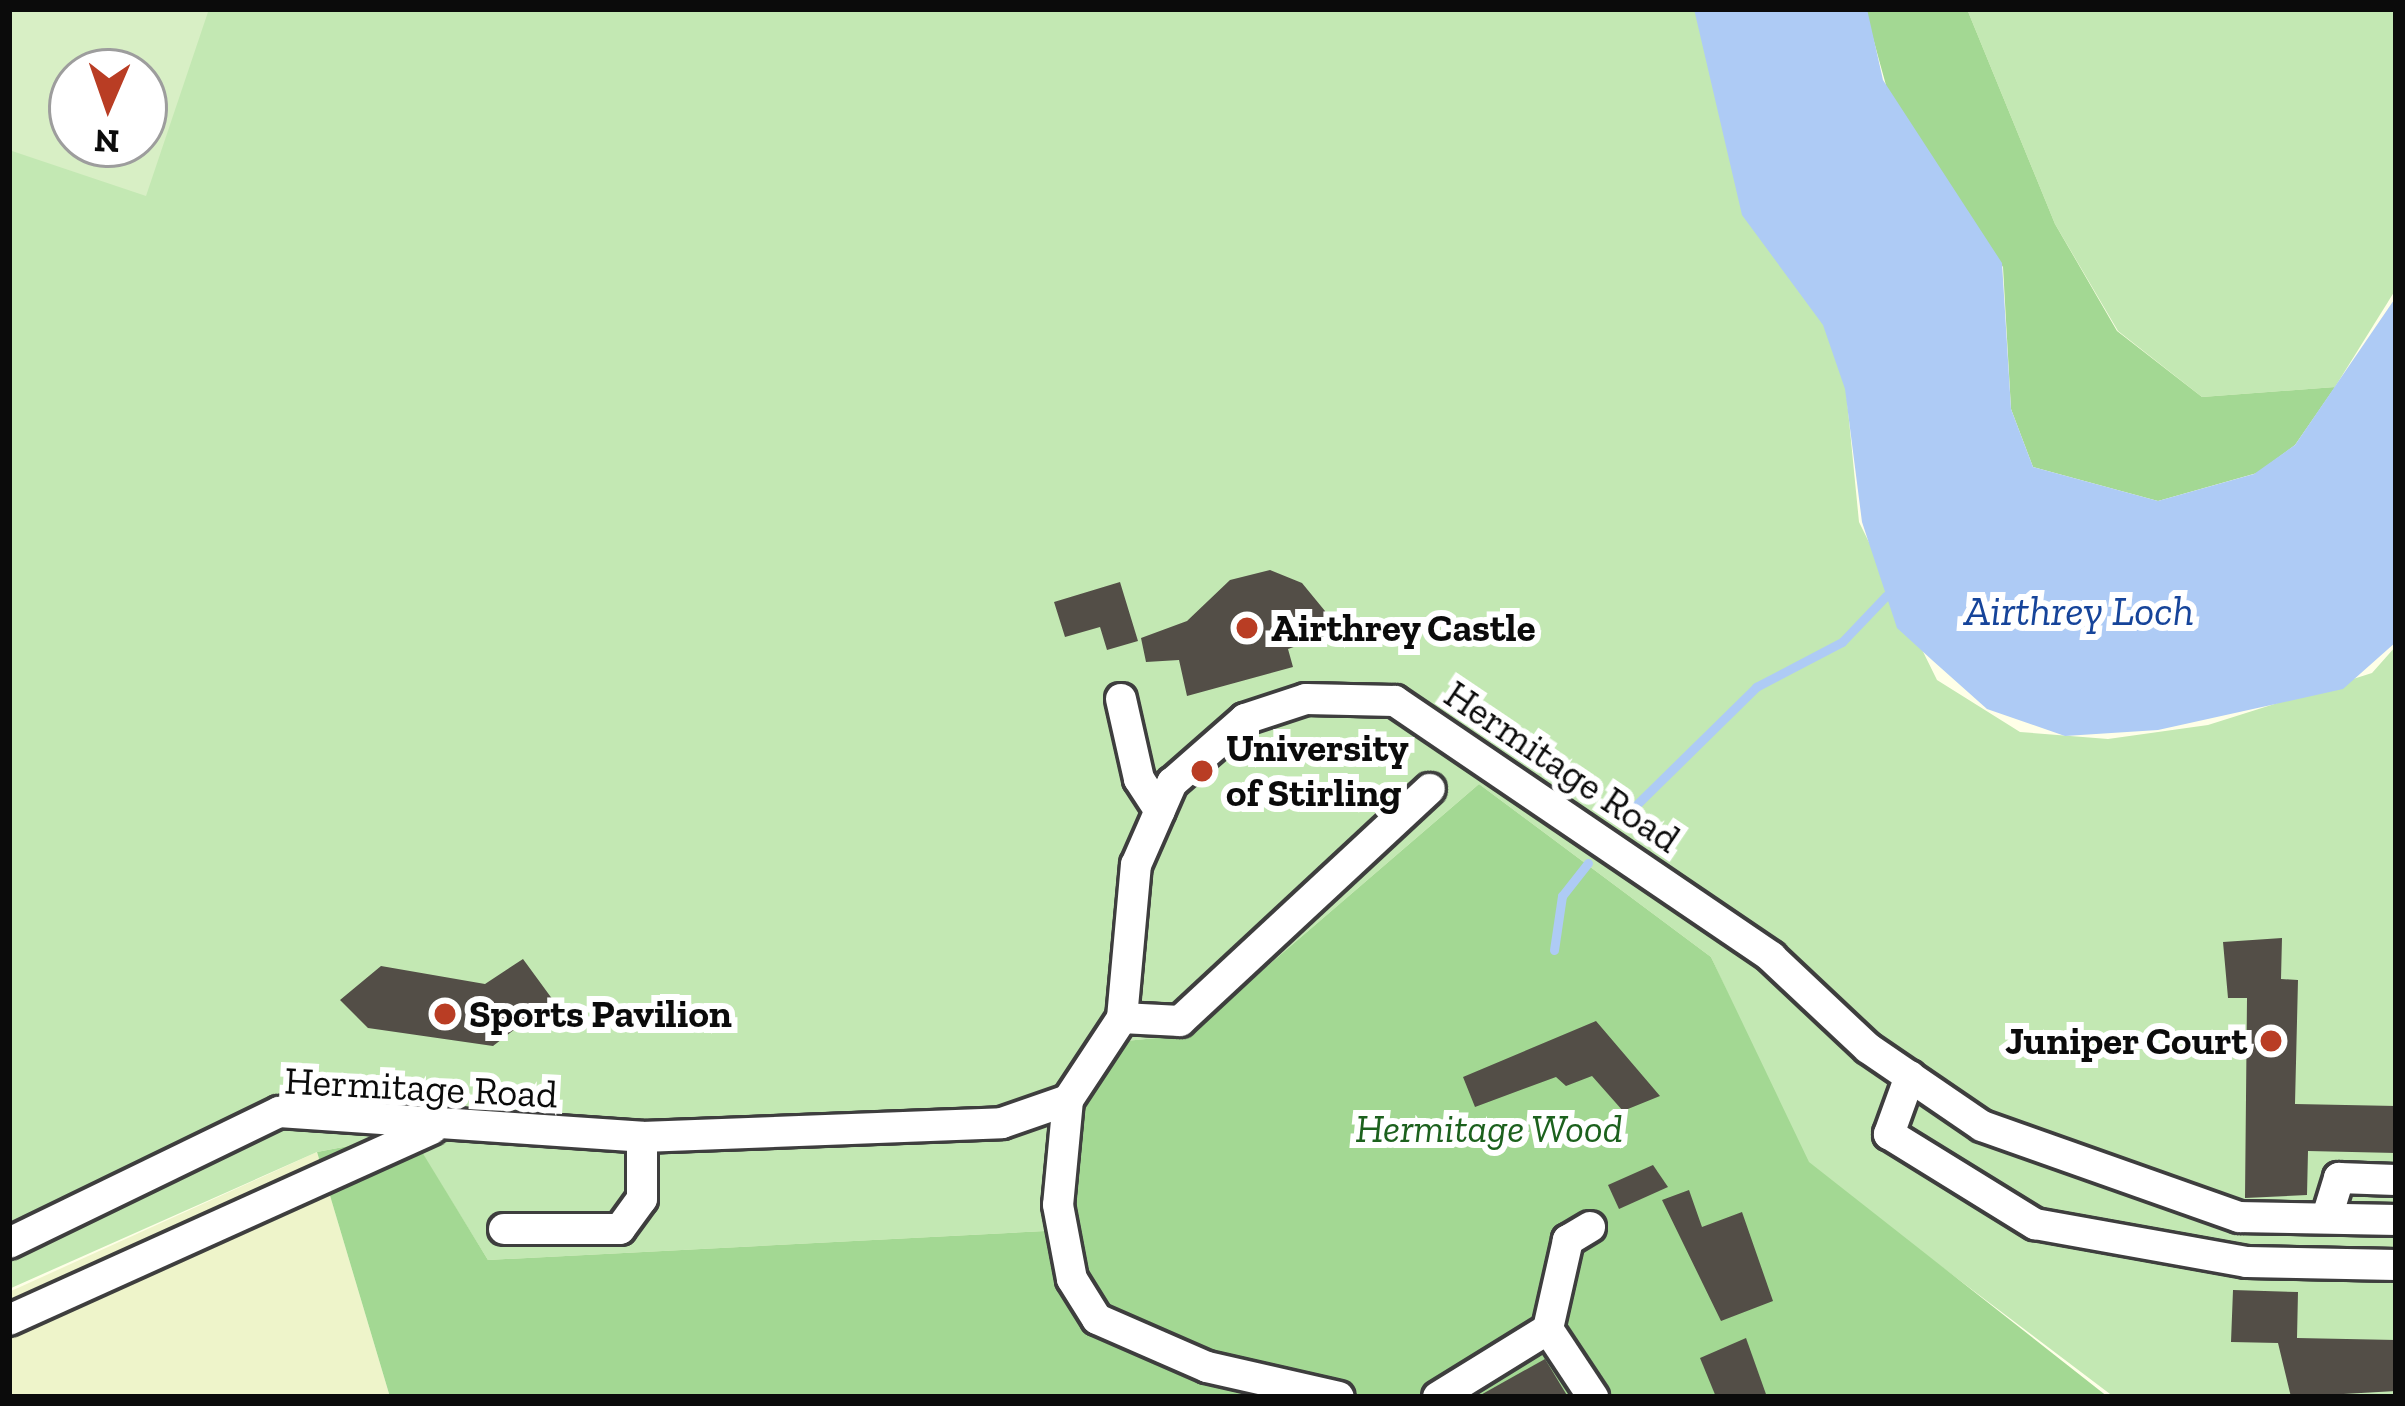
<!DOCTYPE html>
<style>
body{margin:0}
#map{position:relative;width:2405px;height:1406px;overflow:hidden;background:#ffffe8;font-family:"Zilla Slab",serif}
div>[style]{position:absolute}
.farmland>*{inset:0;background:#eef4ca}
.green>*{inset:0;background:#c3e8b3}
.forest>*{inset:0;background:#a3d893}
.pitch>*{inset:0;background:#d8efc5}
.water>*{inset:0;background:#aecbf5}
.stream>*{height:9px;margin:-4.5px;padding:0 4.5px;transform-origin:4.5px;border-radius:4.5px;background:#aecbf5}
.building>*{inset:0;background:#534e47}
.roads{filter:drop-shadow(3px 0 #3e3e3e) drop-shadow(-3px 0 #3e3e3e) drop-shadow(0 3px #3e3e3e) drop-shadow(0 -3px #3e3e3e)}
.minor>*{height:30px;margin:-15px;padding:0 15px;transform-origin:15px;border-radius:15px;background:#fff}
.dots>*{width:33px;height:33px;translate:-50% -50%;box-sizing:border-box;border:6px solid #fff;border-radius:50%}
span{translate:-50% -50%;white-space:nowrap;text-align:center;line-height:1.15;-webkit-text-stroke:12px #fff;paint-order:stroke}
.poi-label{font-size:39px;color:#0b0b0b;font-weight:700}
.left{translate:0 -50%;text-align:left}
.right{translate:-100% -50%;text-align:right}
.street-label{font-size:39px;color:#0b0b0b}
.park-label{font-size:39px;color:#1c611d;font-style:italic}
.water-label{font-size:42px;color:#16449a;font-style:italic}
.frame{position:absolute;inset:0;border:12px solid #0b0b0b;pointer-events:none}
.north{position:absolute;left:48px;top:48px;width:120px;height:120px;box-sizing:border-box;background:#fff;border:3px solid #9d9d9d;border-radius:50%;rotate:182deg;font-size:33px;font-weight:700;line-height:48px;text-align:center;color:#0b0b0b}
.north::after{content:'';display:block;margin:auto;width:42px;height:54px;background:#b93d24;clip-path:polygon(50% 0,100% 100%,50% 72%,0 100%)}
</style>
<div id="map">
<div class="farmland">
<i style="clip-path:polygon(317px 1152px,390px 1397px,9px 1397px,9px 1292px)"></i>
</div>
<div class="green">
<i style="clip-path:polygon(evenodd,9px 9px,1721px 9px,1842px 349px,1859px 522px,1937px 680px,2020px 732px,2108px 739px,2208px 725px,2372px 673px,2396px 646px,2396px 1397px,2114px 1397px,1807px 1165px,1711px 957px,1479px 784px,1187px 1035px,1115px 1042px,1058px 1111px,1045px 1231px,488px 1260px,410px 1134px,317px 1152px,9px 1289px,9px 9px,72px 72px,144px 72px,144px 144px,72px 144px,72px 72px)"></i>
<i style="clip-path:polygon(1967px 9px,2396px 9px,2396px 289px,2335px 387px,2202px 397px,2118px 331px,2055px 224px)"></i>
</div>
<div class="forest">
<i style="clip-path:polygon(1865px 9px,1967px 9px,2055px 224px,2117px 331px,2202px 397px,2335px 387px,2295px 445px,2257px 473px,2158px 501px,2033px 467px,2011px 409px,2003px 267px,1892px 107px)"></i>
<i style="clip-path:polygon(1479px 784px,1711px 957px,1809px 1162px,2108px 1397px,390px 1397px,317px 1152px,411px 1134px,488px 1260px,1045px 1231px,1058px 1111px,1115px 1042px,1187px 1035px)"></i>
</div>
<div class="pitch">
<i style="clip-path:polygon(evenodd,9px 9px,209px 9px,146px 196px,9px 150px,9px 9px,72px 72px,144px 72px,144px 144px,72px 144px,72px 72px)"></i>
</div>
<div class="water">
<i style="clip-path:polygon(1694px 9px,1867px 9px,1883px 80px,2002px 263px,2011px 409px,2033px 467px,2158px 501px,2254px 474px,2295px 445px,2396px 297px,2396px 642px,2343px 689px,2158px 730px,2065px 736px,1987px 709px,1932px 660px,1897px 628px,1862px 522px,1845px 389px,1823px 325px,1742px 215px)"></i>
</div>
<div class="stream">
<i style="left:1628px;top:813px;width:180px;rotate:-44.5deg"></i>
<i style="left:1756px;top:687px;width:97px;rotate:-27.6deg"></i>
<i style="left:1842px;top:642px;width:64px;rotate:-46.3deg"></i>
<i style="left:1554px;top:950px;width:55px;rotate:-81.6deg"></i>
<i style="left:1562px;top:896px;width:42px;rotate:-51.8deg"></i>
</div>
<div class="building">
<i style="clip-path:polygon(1270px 570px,1302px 583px,1325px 611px,1328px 635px,1288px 649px,1293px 667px,1187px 696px,1179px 660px,1146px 662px,1141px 638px,1187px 621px,1230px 580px)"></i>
<i style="clip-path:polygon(1120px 582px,1138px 641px,1107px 650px,1100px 627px,1065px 637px,1054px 602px)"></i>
<i style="clip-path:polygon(2282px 938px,2281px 979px,2298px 980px,2295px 1104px,2396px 1106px,2396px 1153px,2308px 1151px,2307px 1195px,2245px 1198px,2247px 998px,2228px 998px,2223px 942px)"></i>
<i style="clip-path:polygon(523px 959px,553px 1000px,493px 1046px,368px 1028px,340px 1000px,381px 966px,485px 984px)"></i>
<i style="clip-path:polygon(1596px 1021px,1660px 1096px,1623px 1111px,1592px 1076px,1566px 1086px,1556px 1077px,1475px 1107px,1463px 1077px)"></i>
<i style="clip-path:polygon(1653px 1165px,1668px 1187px,1619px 1209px,1608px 1185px)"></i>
<i style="clip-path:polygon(1689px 1190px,1702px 1227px,1742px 1212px,1773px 1301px,1721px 1321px,1662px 1200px)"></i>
<i style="clip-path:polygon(2233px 1290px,2298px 1292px,2297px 1338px,2396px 1340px,2396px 1391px,2291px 1397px,2278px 1343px,2231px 1342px)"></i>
<i style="clip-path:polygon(1746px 1338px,1767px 1397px,1716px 1397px,1700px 1358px)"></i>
<i style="clip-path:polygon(1545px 1359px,1568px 1397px,1477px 1397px)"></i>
</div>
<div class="roads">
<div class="minor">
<i style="left:1121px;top:699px;width:82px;rotate:77.3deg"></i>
<i style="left:1139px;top:779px;width:38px;rotate:57deg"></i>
<i style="left:1122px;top:1018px;width:58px;rotate:3deg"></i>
<i style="left:1180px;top:1021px;width:341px;rotate:-42.9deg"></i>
<i style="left:1910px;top:1076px;width:62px;rotate:109.9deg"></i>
<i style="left:1889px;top:1134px;width:172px;rotate:31.7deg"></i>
<i style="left:2035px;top:1224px;width:215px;rotate:10.2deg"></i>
<i style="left:2247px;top:1262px;width:149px;rotate:1.2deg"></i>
<i style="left:1068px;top:1100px;width:105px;rotate:95.4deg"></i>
<i style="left:1058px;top:1205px;width:75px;rotate:79.3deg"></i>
<i style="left:1072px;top:1279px;width:47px;rotate:58deg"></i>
<i style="left:1097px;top:1319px;width:120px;rotate:23.6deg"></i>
<i style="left:1207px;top:1367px;width:135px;rotate:12.8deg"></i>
<i style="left:2327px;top:1217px;width:41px;rotate:-72.9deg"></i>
<i style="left:2339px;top:1178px;width:57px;rotate:2deg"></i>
<i style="left:1590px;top:1227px;width:26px;rotate:149deg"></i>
<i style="left:1568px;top:1240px;width:91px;rotate:102.7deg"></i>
<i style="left:1548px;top:1329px;width:82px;rotate:56.5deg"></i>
<i style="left:504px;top:1229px;width:116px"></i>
<i style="left:620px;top:1229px;width:37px;rotate:-54deg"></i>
<i style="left:642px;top:1199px;width:62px;rotate:-90deg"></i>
<i style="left:9px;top:1243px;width:300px;rotate:-25.9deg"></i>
<i style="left:279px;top:1112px;width:364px;rotate:3.9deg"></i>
<i style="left:642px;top:1137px;width:360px;rotate:-2.2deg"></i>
<i style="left:1002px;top:1123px;width:70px;rotate:-19.2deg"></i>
<i style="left:1068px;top:1100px;width:98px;rotate:-56.6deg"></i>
<i style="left:1122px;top:1018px;width:154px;rotate:-84.8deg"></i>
<i style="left:1136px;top:865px;width:90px;rotate:-66.3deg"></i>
<i style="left:1172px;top:783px;width:97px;rotate:-41.2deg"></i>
<i style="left:1245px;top:719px;width:64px;rotate:-18.2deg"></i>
<i style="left:1306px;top:699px;width:89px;rotate:1.3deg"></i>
<i style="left:1395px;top:701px;width:455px;rotate:34.2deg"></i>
<i style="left:1771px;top:957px;width:133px;rotate:43.2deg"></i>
<i style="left:1868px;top:1048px;width:138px;rotate:34.4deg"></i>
<i style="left:1982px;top:1126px;width:273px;rotate:19.5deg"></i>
<i style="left:2239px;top:1217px;width:157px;rotate:1.1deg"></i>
<i style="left:9px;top:1320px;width:464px;rotate:-24.3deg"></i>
<i style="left:1438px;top:1397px;width:129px;rotate:-31.7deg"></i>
</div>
</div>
<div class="dots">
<i style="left:1247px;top:628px;background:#b93d24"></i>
<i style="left:1202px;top:771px;background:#b93d24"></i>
<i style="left:445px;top:1014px;background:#b93d24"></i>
<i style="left:2271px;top:1041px;background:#b93d24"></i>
</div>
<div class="poi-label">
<span class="left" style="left:1271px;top:628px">Airthrey Castle</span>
<span class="left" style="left:1226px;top:771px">University<br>of Stirling</span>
<span class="left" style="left:469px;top:1014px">Sports Pavilion</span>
<span class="right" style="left:2247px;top:1041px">Juniper Court</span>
</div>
<div class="street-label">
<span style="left:1562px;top:767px;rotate:34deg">Hermitage Road</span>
<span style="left:421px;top:1088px;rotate:3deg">Hermitage Road</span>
</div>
<div class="park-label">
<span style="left:1489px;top:1129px">Hermitage Wood</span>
</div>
<div class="water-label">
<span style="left:2079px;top:611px">Airthrey Loch</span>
</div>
<div class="frame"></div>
<div class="north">N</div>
</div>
